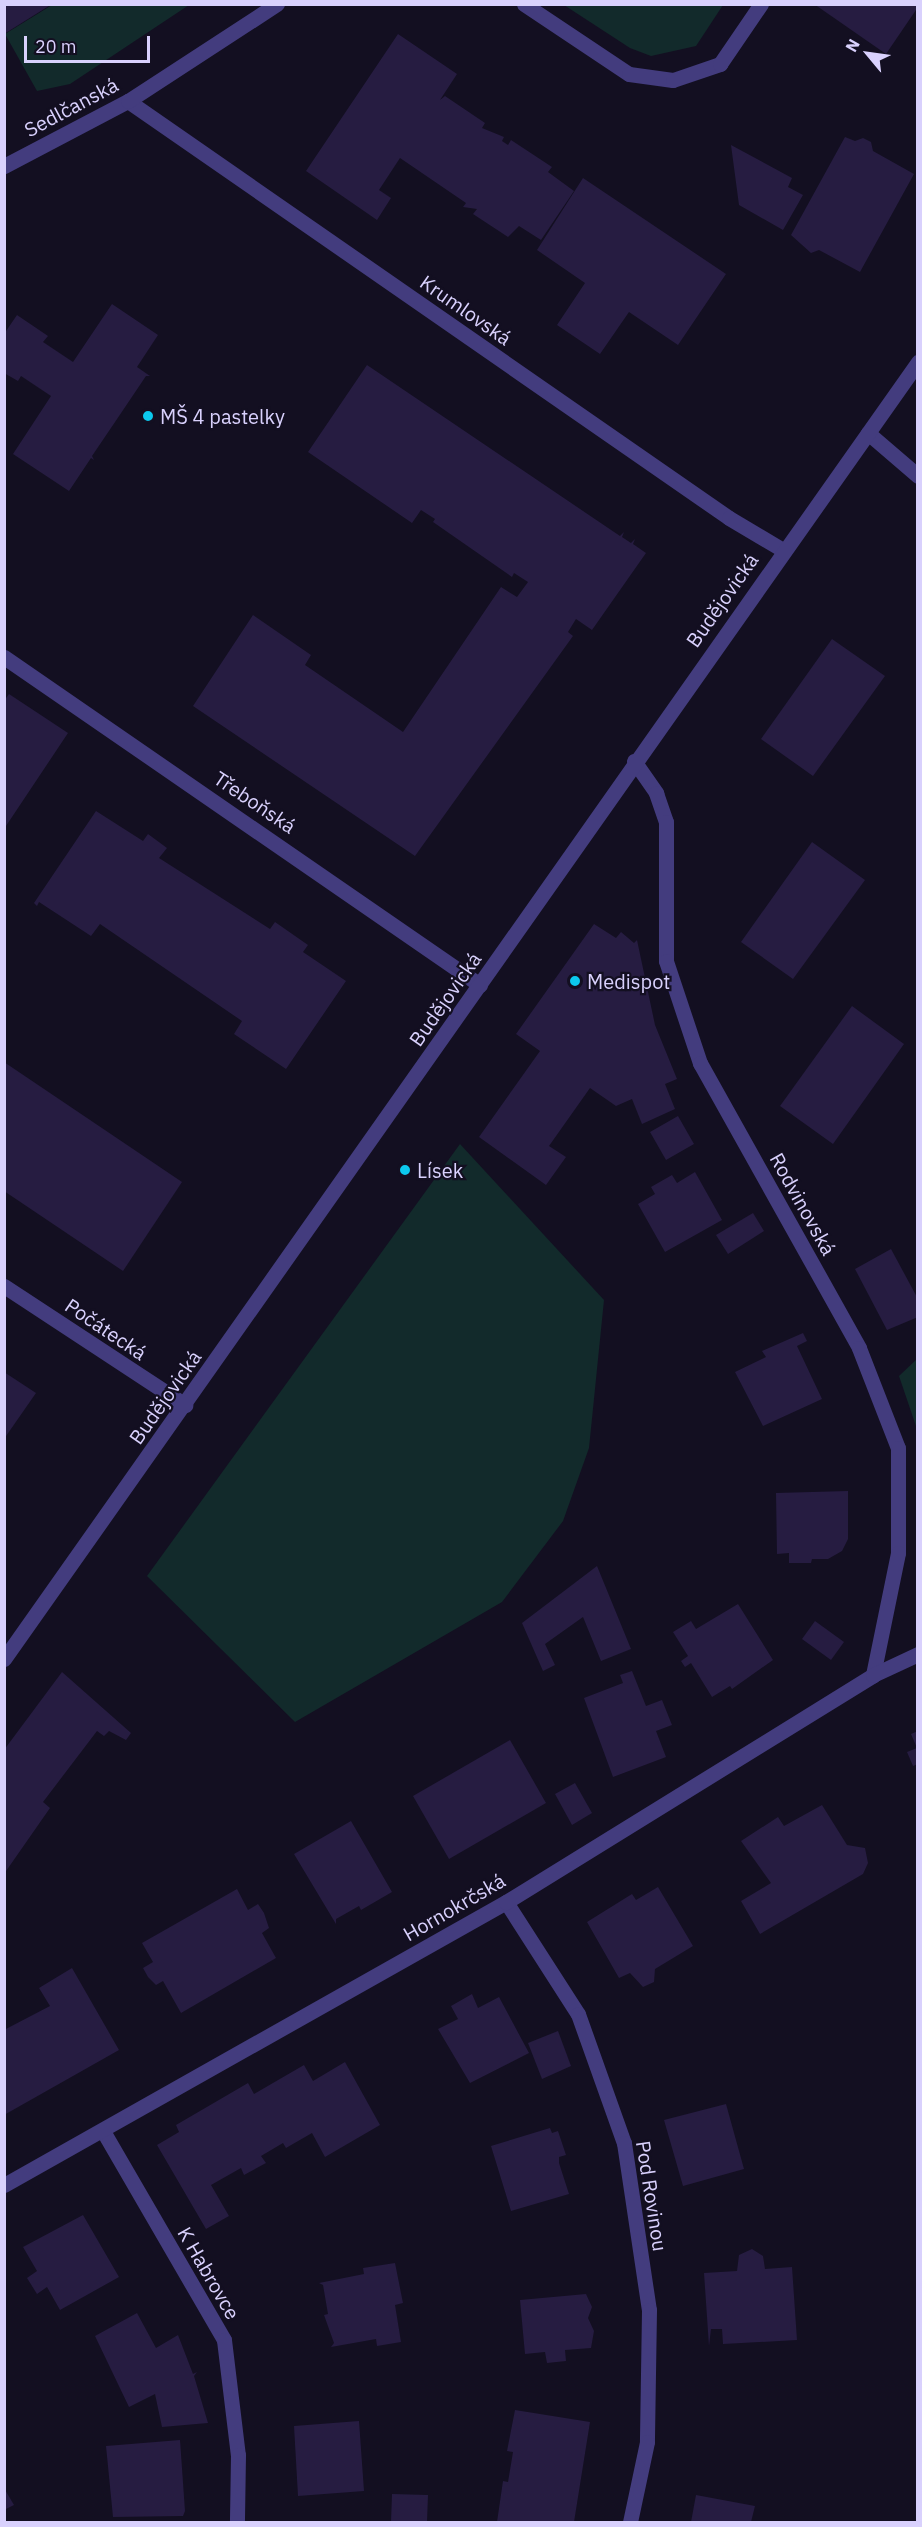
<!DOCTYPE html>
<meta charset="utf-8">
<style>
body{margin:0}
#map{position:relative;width:922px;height:2527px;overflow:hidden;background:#130f21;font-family:"IBM Plex Sans",sans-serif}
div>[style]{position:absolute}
.green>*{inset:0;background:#122a2b}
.building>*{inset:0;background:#261c41}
.minor>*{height:15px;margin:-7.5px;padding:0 7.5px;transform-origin:7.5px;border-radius:7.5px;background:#433c7e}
.tertiary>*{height:15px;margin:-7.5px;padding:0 7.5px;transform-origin:7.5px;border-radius:7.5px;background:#433c7e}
.dots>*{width:16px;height:16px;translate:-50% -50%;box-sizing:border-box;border:3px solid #130f21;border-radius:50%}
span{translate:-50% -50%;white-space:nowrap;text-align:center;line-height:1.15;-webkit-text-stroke:4.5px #130f21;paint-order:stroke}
.street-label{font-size:20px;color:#d9d1fd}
.poi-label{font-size:20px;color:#d9d1fd}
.left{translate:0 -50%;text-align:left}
.frame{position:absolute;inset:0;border:6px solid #d9d1fd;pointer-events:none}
.north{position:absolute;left:838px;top:24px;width:60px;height:60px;-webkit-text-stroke:4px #130f21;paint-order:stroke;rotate:299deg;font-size:16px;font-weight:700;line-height:24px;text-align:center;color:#d9d1fd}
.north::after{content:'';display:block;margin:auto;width:21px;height:27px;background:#d9d1fd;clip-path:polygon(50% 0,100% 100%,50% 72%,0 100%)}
.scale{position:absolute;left:24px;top:36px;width:126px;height:27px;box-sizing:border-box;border:3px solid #d9d1fd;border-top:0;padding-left:8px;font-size:18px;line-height:21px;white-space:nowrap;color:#d9d1fd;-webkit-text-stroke:4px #130f21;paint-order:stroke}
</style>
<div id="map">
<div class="green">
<i style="clip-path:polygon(52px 5px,52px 4px,189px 5px,70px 84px,37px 91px,5px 34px)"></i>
<i style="clip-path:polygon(564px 5px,723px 5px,696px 46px,651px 56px,630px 48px)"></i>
<i style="clip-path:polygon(460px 1144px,604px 1300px,589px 1448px,563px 1521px,502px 1602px,295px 1722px,147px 1576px)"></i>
<i style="clip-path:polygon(917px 1359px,917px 1429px,899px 1376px)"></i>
</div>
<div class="building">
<i style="clip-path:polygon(4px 4px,52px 4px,4px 34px)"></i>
<i style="clip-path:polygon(814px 4px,918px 4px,918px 7px,886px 54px)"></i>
<i style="clip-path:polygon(398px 34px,457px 74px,440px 100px,445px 96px,485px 123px,482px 128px,504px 137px,502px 141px,508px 145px,511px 140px,552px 167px,548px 172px,574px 191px,541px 240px,519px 226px,508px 237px,473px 214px,477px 209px,463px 207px,466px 203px,400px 158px,379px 190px,391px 198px,377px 220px,306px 171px)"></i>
<i style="clip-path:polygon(845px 137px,855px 141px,863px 138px,871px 142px,873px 151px,914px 174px,860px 272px,819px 250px,811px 253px,791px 235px)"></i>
<i style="clip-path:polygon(731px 145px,792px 178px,788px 187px,803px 195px,783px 230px,739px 205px)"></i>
<i style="clip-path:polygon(583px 178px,726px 274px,678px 345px,629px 312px,600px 354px,557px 325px,585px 283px,537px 250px)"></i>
<i style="clip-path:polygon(112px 304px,158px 335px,137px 367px,150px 376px,146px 376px,113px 425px,92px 456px,94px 460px,91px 458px,69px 491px,13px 454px,51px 396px,21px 376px,18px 381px,4px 373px,4px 334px,17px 315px,48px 336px,43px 342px,73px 362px)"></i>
<i style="clip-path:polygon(367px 365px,620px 536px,624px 532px,622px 537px,631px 543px,635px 539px,633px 544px,646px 553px,592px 630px,576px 619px,568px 632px,573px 636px,415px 856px,193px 706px,253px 615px,311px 655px,305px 665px,403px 732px,501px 587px,517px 597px,528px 582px,514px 573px,512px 577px,433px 522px,435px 519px,421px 510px,412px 523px,308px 452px)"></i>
<i style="clip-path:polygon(832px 639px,885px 676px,813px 776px,761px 739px)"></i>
<i style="clip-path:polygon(9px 694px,68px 733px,4px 829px,4px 701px)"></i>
<i style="clip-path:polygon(96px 811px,143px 841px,148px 834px,167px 848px,159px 858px,270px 929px,275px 922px,308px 945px,303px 952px,346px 981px,286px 1069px,234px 1034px,242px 1021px,100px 924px,91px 936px,39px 902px,37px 906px,34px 903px)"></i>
<i style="clip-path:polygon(812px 842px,865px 880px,793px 979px,741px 942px)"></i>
<i style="clip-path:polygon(594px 924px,616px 938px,621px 932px,634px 943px,637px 940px,655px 1025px,677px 1079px,665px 1084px,675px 1109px,642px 1124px,632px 1099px,616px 1106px,590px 1088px,549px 1146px,566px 1157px,546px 1185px,479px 1137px,540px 1051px,516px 1034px)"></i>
<i style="clip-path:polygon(852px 1006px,904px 1044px,833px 1144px,780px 1106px)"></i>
<i style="clip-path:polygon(4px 1062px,182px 1182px,123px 1271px,4px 1191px)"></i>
<i style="clip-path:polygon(678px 1116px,694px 1144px,666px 1160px,650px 1132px)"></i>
<i style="clip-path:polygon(695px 1172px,722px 1220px,665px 1252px,638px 1204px,655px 1194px,651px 1187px,672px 1175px,677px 1183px)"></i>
<i style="clip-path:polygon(753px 1213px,764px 1231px,728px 1254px,716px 1235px)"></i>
<i style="clip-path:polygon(891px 1249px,918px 1299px,918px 1317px,887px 1330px,855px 1269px)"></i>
<i style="clip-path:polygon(803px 1333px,807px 1341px,797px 1346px,822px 1399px,763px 1426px,735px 1372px,766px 1357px,762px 1351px)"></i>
<i style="clip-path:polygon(4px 1372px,36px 1393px,4px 1439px)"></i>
<i style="clip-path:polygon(848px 1491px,848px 1539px,842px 1551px,828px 1559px,812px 1559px,811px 1563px,789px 1563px,789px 1553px,777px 1554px,776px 1493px)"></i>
<i style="clip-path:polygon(597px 1566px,631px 1649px,601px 1661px,583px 1617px,545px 1644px,555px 1665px,543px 1671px,522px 1623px)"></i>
<i style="clip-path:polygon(738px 1604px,773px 1660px,732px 1689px,730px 1686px,712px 1697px,691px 1663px,685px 1667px,681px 1661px,688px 1656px,673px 1632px,691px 1621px,696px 1629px)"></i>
<i style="clip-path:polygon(815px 1621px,844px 1642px,831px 1660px,802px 1639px)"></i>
<i style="clip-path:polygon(632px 1671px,646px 1706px,662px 1700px,672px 1725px,656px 1731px,666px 1757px,613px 1777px,584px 1698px,623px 1683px,620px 1675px)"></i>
<i style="clip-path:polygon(62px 1672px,131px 1733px,126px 1740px,109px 1731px,104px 1736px,97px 1731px,43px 1802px,50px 1808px,4px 1874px,4px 1750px)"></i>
<i style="clip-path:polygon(918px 1731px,918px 1764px,913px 1766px,907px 1752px,917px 1748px,911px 1734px)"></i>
<i style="clip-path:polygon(510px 1740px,546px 1803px,449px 1859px,413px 1796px)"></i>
<i style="clip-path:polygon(575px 1783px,592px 1813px,572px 1825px,555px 1794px)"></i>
<i style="clip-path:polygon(822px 1805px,847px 1845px,865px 1848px,868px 1863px,863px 1874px,760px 1934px,741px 1901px,771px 1883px,741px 1841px,778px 1817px,784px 1826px)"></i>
<i style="clip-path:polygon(351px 1821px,392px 1892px,361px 1910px,359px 1906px,336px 1919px,336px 1924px,294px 1854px)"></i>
<i style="clip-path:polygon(658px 1887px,693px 1946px,655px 1969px,654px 1982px,643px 1987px,630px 1973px,619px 1978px,587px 1922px,632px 1894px,636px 1900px)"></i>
<i style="clip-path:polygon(237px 1889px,248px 1910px,258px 1904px,264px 1913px,269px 1928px,262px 1933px,276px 1958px,181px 2013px,163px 1981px,156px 1985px,148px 1977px,143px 1968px,153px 1962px,142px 1943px)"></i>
<i style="clip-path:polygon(72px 1968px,119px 2050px,4px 2115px,4px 2030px,50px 2006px,39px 1988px)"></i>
<i style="clip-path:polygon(472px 1994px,478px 2008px,499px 1997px,529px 2053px,470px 2083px,438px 2029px,458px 2019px,451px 2006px)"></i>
<i style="clip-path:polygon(558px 2031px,571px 2066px,542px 2079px,528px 2043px)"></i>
<i style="clip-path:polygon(345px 2062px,380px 2125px,325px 2157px,312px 2133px,286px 2148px,283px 2143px,261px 2156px,266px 2163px,244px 2175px,241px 2168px,211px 2185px,229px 2216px,206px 2229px,157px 2145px,179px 2132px,176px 2125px,248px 2083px,254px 2094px,304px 2065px,313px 2081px)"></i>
<i style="clip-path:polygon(726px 2104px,744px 2169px,683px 2186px,664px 2120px)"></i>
<i style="clip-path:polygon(550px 2128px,552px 2133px,558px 2131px,566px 2155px,559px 2157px,559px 2163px,569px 2194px,511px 2211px,491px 2146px)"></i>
<i style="clip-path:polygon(83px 2215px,119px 2277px,60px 2310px,47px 2287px,37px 2294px,27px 2278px,37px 2271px,23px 2247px)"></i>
<i style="clip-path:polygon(752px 2249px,763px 2256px,765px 2269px,792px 2267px,797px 2340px,723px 2344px,722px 2329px,711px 2329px,709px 2346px,704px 2273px,737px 2271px,739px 2255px)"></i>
<i style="clip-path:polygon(395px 2263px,403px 2303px,395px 2305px,401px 2342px,377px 2346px,376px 2339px,331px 2347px,334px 2343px,324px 2315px,328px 2314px,323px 2285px,319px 2283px,364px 2274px,363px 2268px)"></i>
<i style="clip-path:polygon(586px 2294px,592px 2307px,588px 2318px,594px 2331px,591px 2348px,565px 2350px,566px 2361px,547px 2363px,545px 2352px,525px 2354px,520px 2300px)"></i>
<i style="clip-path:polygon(137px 2313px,156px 2348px,178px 2335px,193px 2374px,197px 2372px,194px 2376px,208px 2423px,162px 2427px,155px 2394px,129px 2407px,95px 2336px)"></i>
<i style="clip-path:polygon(515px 2410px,590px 2422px,574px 2522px,497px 2522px,503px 2481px,508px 2482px,513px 2452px,507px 2451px)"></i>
<i style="clip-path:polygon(359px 2421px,364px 2491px,298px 2496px,294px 2426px)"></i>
<i style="clip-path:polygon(180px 2440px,185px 2511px,183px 2516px,113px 2517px,106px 2446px)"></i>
<i style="clip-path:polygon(4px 2488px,14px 2505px,4px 2510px)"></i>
<i style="clip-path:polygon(392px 2494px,428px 2495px,427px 2522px,391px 2522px)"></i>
<i style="clip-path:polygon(696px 2495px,755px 2506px,751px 2522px,691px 2522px)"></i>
</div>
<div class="minor">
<i style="left:524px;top:4px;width:126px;rotate:33.7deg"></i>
<i style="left:629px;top:74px;width:44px;rotate:7.8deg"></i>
<i style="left:673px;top:80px;width:50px;rotate:-18.8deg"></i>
<i style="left:720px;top:64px;width:73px;rotate:-55.7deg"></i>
<i style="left:128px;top:101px;width:731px;rotate:34.75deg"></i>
<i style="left:729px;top:518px;width:63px;rotate:30.7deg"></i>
<i style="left:4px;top:166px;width:140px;rotate:-27.7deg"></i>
<i style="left:128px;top:101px;width:178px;rotate:-33.1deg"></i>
<i style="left:868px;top:433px;width:66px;rotate:40.7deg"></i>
<i style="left:4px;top:657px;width:578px;rotate:34.57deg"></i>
<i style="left:634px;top:761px;width:39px;rotate:55deg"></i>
<i style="left:656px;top:793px;width:31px;rotate:71deg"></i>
<i style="left:666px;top:822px;width:139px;rotate:90deg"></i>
<i style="left:666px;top:961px;width:108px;rotate:71.6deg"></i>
<i style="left:700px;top:1063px;width:326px;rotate:60.8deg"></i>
<i style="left:859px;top:1348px;width:107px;rotate:68.7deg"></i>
<i style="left:898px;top:1448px;width:105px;rotate:90deg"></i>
<i style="left:898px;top:1553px;width:125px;rotate:101.6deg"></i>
<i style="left:4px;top:1286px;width:217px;rotate:33.3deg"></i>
<i style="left:506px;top:1902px;width:133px;rotate:57.3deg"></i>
<i style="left:578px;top:2014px;width:137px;rotate:70.4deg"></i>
<i style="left:624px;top:2143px;width:169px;rotate:81.5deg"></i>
<i style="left:649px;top:2310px;width:132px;rotate:90.9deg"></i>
<i style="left:647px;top:2442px;width:82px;rotate:102deg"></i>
<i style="left:103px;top:2131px;width:241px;rotate:59.9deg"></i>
<i style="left:224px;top:2340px;width:116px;rotate:83.1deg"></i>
<i style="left:238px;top:2455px;width:67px;rotate:90.9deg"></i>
<i style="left:4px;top:2185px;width:576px;rotate:-29.41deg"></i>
<i style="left:506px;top:1902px;width:432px;rotate:-31.7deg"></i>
<i style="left:873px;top:1675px;width:50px;rotate:-25deg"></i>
</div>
<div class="tertiary">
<i style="left:4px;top:1659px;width:1587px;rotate:-54.83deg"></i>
</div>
<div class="dots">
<i style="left:148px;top:416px;background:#0cc9ee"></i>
<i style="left:575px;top:981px;background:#0cc9ee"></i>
<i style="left:405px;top:1170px;background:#0cc9ee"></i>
</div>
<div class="street-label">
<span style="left:71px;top:107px;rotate:-28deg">Sedlčanská</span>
<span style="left:466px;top:310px;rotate:35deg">Krumlovská</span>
<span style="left:722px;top:600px;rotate:-55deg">Budějovická</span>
<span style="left:255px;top:802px;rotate:34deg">Třeboňská</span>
<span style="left:445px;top:999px;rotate:-55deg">Budějovická</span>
<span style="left:803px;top:1204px;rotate:61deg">Rodvinovská</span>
<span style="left:106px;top:1329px;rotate:34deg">Počátecká</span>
<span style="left:165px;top:1397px;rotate:-55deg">Budějovická</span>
<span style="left:454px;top:1907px;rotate:-30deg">Hornokrčská</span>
<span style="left:652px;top:2196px;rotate:81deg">Pod Rovinou</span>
<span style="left:209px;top:2273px;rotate:60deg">K Habrovce</span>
</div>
<div class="poi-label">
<span class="left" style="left:160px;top:416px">MŠ 4 pastelky</span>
<span class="left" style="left:587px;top:981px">Medispot</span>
<span class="left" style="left:417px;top:1170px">Lísek</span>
</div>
<div class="frame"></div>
<div class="north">N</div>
<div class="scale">20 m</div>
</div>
